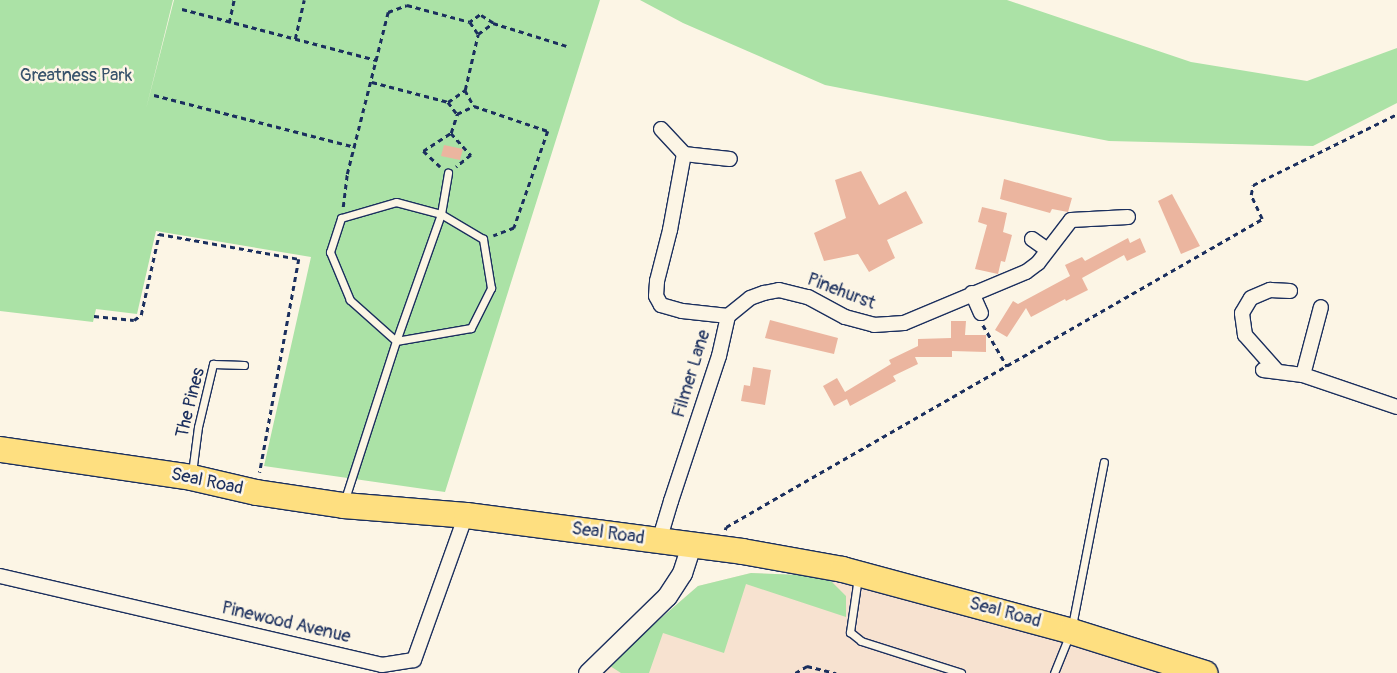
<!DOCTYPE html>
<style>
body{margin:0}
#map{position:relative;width:1397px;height:673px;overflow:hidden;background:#fcf5e5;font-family:Pangolin,sans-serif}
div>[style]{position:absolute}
.built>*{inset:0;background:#f7e2d0}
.green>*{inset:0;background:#abe2a6}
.building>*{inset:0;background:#ebb59f}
.path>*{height:2.5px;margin-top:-1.25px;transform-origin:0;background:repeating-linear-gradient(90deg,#1b2f5e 0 5px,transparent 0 9px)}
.roads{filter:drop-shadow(1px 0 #1b2f5e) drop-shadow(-1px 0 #1b2f5e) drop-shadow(0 1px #1b2f5e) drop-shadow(0 -1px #1b2f5e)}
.lane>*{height:7px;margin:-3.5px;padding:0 3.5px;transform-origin:3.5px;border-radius:3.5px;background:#fcf5e5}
.street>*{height:14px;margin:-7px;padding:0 7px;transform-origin:7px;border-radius:7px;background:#fcf5e5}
.secondary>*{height:19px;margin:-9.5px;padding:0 9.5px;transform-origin:9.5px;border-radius:9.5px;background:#fcf5e5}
.highway>*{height:25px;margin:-12.5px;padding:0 12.5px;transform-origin:12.5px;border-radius:12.5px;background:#fedf80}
span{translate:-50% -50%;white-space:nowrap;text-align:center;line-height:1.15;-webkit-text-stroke:5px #fcf5e5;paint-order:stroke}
.park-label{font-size:18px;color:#38536c}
.street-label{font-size:18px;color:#1b2f5e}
</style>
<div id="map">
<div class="built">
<i style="clip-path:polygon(751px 573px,801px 575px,845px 584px,1066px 643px,1164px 673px,603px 673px,653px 625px,698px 586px)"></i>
</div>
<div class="green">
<i style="clip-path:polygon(0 0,173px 0,146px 109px,174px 0,600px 0,445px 492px,264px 466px,311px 257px,156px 231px,137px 314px,96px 309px,93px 322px,0 311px)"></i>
<i style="clip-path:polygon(640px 0,1007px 0,1191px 62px,1307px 81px,1397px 48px,1397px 103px,1313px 146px,1109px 141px,825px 85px,683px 23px)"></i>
<i style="clip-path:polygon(751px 573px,801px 575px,831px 581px,846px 596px,846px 617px,746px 584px,724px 653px,663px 633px,649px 673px,621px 673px,610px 666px,653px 625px,698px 586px)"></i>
</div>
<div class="building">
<i style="clip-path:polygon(444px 145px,463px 149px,460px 160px,441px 156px)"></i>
<i style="clip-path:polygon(861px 171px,879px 205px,906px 191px,923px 223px,887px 240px,895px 258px,869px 272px,858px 254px,824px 261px,814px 233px,846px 218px,835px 180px)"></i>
<i style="clip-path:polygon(1004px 179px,1072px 198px,1068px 212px,1052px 209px,1050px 213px,1000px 199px)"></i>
<i style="clip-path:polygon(1172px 194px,1200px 246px,1181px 254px,1158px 201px)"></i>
<i style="clip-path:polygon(982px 207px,1007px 213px,1003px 232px,1012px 235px,1005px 262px,1001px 261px,998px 274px,975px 269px,987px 225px,978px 222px)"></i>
<i style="clip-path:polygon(1128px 238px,1130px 243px,1140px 238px,1146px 252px,1127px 261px,1124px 255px,1082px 278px,1088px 290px,1066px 301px,1065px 299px,1031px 317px,1026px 308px,1007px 337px,995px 330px,1013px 301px,1018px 304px,1070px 276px,1065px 265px,1082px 257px,1085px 261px)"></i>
<i style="clip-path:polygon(770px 320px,838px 338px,834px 354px,765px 338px)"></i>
<i style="clip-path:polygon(951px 321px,966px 321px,965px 335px,986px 335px,986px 352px,952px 351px,952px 357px,915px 357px,918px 364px,893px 376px,896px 381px,850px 406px,847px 399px,834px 406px,823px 386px,837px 378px,845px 392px,891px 364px,889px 360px,918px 346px,918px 339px,951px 338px)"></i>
<i style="clip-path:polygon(753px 367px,771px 370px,765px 405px,741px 401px,744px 385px,750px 386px)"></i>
</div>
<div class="path">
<i style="left:182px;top:9px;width:202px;rotate:14.7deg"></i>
<i style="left:229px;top:23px;width:24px;rotate:-78deg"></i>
<i style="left:493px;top:23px;width:77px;rotate:17.3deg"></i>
<i style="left:295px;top:39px;width:40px;rotate:-77deg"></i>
<i style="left:372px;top:82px;width:79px;rotate:14.7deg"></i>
<i style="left:448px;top:102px;width:15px;rotate:53deg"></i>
<i style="left:457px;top:114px;width:19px;rotate:-25deg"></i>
<i style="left:465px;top:90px;width:18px;rotate:61deg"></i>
<i style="left:474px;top:106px;width:78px;rotate:18.7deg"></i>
<i style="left:548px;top:131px;width:103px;rotate:109.3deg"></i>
<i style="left:514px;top:228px;width:22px;rotate:159deg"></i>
<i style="left:154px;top:95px;width:208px;rotate:14.5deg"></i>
<i style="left:448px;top:102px;width:21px;rotate:-35deg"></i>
<i style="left:465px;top:90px;width:57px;rotate:-76.9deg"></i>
<i style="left:451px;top:133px;width:30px;rotate:48deg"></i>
<i style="left:471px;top:155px;width:19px;rotate:141deg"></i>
<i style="left:440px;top:167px;width:23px;rotate:-137deg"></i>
<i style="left:423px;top:151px;width:33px;rotate:-33deg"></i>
<i style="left:451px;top:133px;width:20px;rotate:-72deg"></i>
<i style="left:343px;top:207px;width:33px;rotate:-83deg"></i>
<i style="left:347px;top:174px;width:167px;rotate:-75.8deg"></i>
<i style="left:388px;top:12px;width:20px;rotate:-20deg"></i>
<i style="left:407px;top:5px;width:65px;rotate:15.1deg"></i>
<i style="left:470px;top:22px;width:14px;rotate:56deg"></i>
<i style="left:478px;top:34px;width:19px;rotate:-36deg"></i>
<i style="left:493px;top:23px;width:15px;rotate:-148deg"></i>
<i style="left:480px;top:15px;width:12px;rotate:145deg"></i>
<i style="left:94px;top:316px;width:40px;rotate:5.7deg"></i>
<i style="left:134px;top:320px;width:9px;rotate:-36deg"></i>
<i style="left:141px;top:315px;width:83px;rotate:-77.5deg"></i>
<i style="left:159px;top:234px;width:142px;rotate:10.1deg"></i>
<i style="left:299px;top:259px;width:217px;rotate:100.4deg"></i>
<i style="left:983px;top:325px;width:48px;rotate:59.7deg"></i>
<i style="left:725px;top:530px;width:3px;rotate:-72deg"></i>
<i style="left:726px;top:527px;width:618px;rotate:-29.88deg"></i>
<i style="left:1262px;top:219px;width:26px;rotate:-115deg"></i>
<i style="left:1251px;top:195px;width:10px;rotate:-79deg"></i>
<i style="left:1253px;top:185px;width:161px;rotate:-26.2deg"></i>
<i style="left:795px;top:673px;width:14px;rotate:-30deg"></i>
<i style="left:807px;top:666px;width:30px;rotate:14deg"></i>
</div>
<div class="roads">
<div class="lane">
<i style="left:396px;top:202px;width:47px;rotate:14.9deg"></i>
<i style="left:441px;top:214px;width:135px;rotate:109.5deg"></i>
<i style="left:396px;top:341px;width:62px;rotate:-138.3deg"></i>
<i style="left:350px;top:300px;width:52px;rotate:-112.6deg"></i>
<i style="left:330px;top:252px;width:36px;rotate:-72deg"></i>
<i style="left:341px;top:218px;width:57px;rotate:-16.2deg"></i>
<i style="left:192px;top:473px;width:46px;rotate:-82.6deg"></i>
<i style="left:198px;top:427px;width:65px;rotate:-76.6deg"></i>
<i style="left:213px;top:364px;width:31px;rotate:2deg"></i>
<i style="left:344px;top:502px;width:169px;rotate:-72.1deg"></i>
<i style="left:396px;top:341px;width:76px;rotate:-9.8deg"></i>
<i style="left:471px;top:328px;width:45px;rotate:-63.4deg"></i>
<i style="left:491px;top:288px;width:50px;rotate:-99.3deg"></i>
<i style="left:483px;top:239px;width:49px;rotate:-149.2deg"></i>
<i style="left:441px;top:214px;width:42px;rotate:-80.3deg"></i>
<i style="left:858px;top:577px;width:56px;rotate:98.3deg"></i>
<i style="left:850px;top:632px;width:14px;rotate:39deg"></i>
<i style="left:861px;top:641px;width:105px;rotate:17.7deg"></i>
<i style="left:1054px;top:673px;width:45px;rotate:-68deg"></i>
<i style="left:1071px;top:631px;width:172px;rotate:-79deg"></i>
</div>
<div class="street">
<i style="left:661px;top:129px;width:34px;rotate:47deg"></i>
<i style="left:684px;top:154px;width:46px;rotate:6.2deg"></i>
<i style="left:1032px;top:239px;width:19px;rotate:35deg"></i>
<i style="left:972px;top:293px;width:22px;rotate:66deg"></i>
<i style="left:728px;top:316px;width:28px;rotate:-39deg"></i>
<i style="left:750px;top:298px;width:15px;rotate:-20deg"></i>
<i style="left:764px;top:293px;width:15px;rotate:-11deg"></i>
<i style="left:779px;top:290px;width:30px;rotate:14deg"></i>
<i style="left:808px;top:297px;width:42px;rotate:28.4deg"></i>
<i style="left:845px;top:317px;width:30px;rotate:15deg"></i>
<i style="left:874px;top:325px;width:30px;rotate:-4deg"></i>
<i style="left:904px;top:323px;width:132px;rotate:-22.7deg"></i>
<i style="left:1026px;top:272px;width:15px;rotate:-37deg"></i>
<i style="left:1038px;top:263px;width:54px;rotate:-52.5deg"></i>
<i style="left:1071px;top:220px;width:57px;rotate:-3deg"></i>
<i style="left:1263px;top:370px;width:40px;rotate:7.1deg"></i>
<i style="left:1303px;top:375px;width:99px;rotate:18.8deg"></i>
<i style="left:1276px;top:370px;width:47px;rotate:-131.5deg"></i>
<i style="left:1245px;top:335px;width:22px;rotate:-98deg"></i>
<i style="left:1242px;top:313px;width:17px;rotate:-59deg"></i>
<i style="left:1251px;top:298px;width:21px;rotate:-23deg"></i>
<i style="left:1270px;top:290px;width:20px;rotate:3deg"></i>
<i style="left:1303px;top:375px;width:70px;rotate:-75.2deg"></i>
<i style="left:659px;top:541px;width:42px;rotate:-73.3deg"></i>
<i style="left:671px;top:501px;width:153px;rotate:-71.7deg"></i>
<i style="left:719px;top:356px;width:41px;rotate:-77.3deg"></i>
<i style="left:728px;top:316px;width:46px;rotate:-173.8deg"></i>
<i style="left:682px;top:311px;width:22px;rotate:-164deg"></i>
<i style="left:661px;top:305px;width:10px;rotate:-119deg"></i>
<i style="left:656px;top:296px;width:15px;rotate:-86deg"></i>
<i style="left:657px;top:281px;width:53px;rotate:-75.7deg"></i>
<i style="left:670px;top:230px;width:77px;rotate:-79.6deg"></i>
<i style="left:0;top:576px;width:392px;rotate:13.1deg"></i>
<i style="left:382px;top:665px;width:32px;rotate:-9deg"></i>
<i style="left:414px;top:660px;width:154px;rotate:-70.3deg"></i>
</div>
<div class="secondary">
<i style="left:588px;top:673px;width:110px;rotate:-44.3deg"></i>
<i style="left:667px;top:596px;width:27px;rotate:-57deg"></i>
<i style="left:682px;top:573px;width:28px;rotate:-72deg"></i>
</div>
<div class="highway">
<i style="left:0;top:449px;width:193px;rotate:8.3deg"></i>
<i style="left:191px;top:477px;width:67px;rotate:13deg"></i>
<i style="left:256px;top:492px;width:88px;rotate:8.5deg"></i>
<i style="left:343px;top:505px;width:123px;rotate:4.6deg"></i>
<i style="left:466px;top:515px;width:278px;rotate:7.4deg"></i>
<i style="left:742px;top:551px;width:102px;rotate:10.2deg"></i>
<i style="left:842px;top:569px;width:237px;rotate:15.1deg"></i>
<i style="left:1071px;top:631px;width:140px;rotate:17.4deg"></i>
</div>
</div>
<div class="park-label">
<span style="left:76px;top:76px">Greatness Park</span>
</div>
<div class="street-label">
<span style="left:841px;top:292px;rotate:21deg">Pinehurst</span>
<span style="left:692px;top:374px;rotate:-73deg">Filmer Lane</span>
<span style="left:191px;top:403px;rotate:-76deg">The Pines</span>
<span style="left:207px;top:482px;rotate:12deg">Seal Road</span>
<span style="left:608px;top:534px;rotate:8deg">Seal Road</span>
<span style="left:1005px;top:613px;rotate:15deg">Seal Road</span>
<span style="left:286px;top:623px;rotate:13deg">Pinewood Avenue</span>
</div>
</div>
